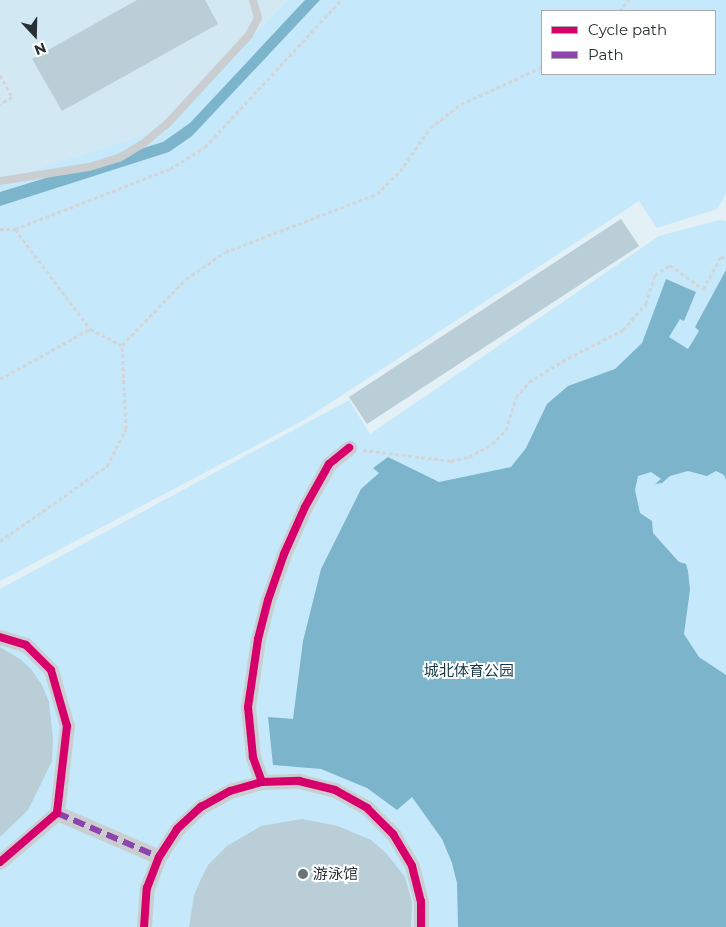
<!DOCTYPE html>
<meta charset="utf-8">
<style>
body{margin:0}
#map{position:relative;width:726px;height:927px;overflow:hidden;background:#e3f0f6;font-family:Montserrat,"Noto Sans SC",sans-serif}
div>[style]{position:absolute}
.built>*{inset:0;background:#d2e9f4}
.green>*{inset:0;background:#c5e9fa}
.water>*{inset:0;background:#7cb4cc}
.building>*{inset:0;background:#baced8}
.path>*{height:3px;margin-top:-1.5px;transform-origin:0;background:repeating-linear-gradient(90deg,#d2d6d8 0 4px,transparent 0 6.5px)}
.lane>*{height:8px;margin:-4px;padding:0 4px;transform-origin:4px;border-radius:4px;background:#cbced0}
.street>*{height:15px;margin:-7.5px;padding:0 7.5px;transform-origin:7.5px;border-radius:7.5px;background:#cbced0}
.quiet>*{height:6px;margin-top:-3px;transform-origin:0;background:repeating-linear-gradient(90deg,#8e44ad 0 12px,transparent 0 18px)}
.cycleway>*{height:8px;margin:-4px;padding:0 4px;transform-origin:4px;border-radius:4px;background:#d6006c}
.dots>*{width:14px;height:14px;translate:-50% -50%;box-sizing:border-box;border:2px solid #fff;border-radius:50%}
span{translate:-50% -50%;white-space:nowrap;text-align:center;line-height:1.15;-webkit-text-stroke:4px #fff;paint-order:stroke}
.park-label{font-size:15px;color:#153746}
.poi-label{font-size:15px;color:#273034}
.left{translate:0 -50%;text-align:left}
.legend{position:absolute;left:541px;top:10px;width:175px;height:65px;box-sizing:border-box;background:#fff;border:1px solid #a9acae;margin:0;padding:6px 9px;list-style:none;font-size:15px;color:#273034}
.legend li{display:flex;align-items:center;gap:10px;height:25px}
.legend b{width:25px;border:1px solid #a9acae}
.north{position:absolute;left:10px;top:10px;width:50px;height:50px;-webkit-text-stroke:4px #fff;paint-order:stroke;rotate:159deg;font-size:14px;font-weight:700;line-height:20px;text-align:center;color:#273034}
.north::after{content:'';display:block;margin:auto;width:18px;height:22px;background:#273034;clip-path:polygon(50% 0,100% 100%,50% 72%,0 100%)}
</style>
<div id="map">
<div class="built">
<i style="clip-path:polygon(0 0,288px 0,161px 131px,0 181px)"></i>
</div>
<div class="green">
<i style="clip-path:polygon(evenodd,288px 0,726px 0,726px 194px,717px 209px,657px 228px,639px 201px,304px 420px,0 581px,0 181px,161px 130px,288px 0,542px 11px,715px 11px,715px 74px,542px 74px,542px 11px)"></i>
<i style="clip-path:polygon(719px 220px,726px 221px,726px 927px,0 927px,0 589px,349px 400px,370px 434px,659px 236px)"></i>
</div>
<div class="water">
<i style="clip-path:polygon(305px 0,320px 0,192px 136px,169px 152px,0 206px,0 192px,163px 142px,190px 123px)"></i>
<i style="clip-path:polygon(726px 270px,726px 480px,724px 475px,716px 471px,707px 476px,688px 471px,670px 476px,662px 483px,655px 484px,661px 479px,651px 472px,638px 476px,635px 490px,640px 513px,652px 521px,653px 533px,679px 562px,686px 564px,688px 571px,690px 590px,684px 634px,699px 657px,726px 675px,726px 927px,458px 927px,457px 883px,452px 863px,442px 839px,412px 797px,397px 810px,367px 788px,321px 769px,273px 765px,268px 717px,293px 719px,303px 641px,321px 569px,361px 489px,379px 473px,373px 468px,388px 457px,439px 482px,511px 467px,526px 448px,547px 404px,568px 386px,615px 369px,642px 343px,666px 279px,696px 292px,684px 321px,680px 319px,669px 337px,688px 349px,699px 331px,695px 327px)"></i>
</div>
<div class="building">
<i style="clip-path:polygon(137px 0,205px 0,218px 24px,62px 111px,32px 59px)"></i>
<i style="clip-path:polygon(621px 219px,639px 246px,367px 424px,349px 397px)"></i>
<i style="clip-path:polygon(0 647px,20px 659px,31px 669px,42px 685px,49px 702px,53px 739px,52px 761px,36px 794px,28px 810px,0 837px)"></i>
<i style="clip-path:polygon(302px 819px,338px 826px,371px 840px,387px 854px,405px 877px,412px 902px,411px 927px,189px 927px,194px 895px,201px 879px,208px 865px,227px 846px,261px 826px)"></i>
</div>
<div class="path">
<i style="left:619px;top:11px;width:15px;rotate:-48deg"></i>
<i style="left:0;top:75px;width:25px;rotate:61deg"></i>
<i style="left:12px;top:97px;width:14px;rotate:150deg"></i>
<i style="left:0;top:229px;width:15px"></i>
<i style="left:15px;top:229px;width:166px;rotate:-21.2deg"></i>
<i style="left:170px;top:169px;width:41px;rotate:-32.2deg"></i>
<i style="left:205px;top:147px;width:200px;rotate:-47.2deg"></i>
<i style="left:15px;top:229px;width:125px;rotate:53.1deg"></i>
<i style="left:90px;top:329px;width:36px;rotate:27deg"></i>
<i style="left:0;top:379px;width:103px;rotate:-29.1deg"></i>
<i style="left:363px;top:450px;width:89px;rotate:7.1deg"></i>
<i style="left:451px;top:461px;width:18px;rotate:-13deg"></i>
<i style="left:469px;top:457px;width:26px;rotate:-29deg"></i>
<i style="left:492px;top:444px;width:20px;rotate:-45deg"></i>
<i style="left:506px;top:430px;width:34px;rotate:-73deg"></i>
<i style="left:516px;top:397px;width:20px;rotate:-49deg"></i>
<i style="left:529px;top:382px;width:46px;rotate:-31.6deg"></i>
<i style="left:568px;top:358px;width:62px;rotate:-27deg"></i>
<i style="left:623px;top:330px;width:35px;rotate:-49deg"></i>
<i style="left:646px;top:304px;width:30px;rotate:-73deg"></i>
<i style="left:655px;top:275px;width:18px;rotate:-34deg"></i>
<i style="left:670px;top:265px;width:41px;rotate:36deg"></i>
<i style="left:703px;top:289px;width:38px;rotate:-61deg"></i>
<i style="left:721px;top:256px;width:6px;rotate:31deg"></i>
<i style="left:0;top:541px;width:131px;rotate:-35deg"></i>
<i style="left:107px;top:466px;width:42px;rotate:-62.8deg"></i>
<i style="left:126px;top:429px;width:84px;rotate:-92.7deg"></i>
<i style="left:122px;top:345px;width:92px;rotate:-45.9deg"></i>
<i style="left:186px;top:279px;width:47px;rotate:-34.7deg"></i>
<i style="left:225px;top:252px;width:163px;rotate:-20.9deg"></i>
<i style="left:377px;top:194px;width:33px;rotate:-45deg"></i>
<i style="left:400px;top:171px;width:52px;rotate:-55.1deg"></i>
<i style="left:430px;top:128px;width:39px;rotate:-38deg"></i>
<i style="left:461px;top:104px;width:89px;rotate:-24.6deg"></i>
</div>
<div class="lane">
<i style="left:0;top:181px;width:90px;rotate:-8.9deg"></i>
<i style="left:89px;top:167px;width:31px;rotate:-17deg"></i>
<i style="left:119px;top:158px;width:29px;rotate:-31deg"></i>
<i style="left:144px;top:143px;width:30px;rotate:-40deg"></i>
<i style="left:167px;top:124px;width:121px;rotate:-47.3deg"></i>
<i style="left:249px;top:35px;width:19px;rotate:-62deg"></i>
<i style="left:258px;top:18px;width:19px;rotate:-106deg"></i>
</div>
<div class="street">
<i style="left:0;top:637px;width:27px;rotate:17deg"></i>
<i style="left:26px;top:645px;width:35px;rotate:45deg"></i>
<i style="left:51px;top:670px;width:58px;rotate:74.1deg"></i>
<i style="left:67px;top:726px;width:88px;rotate:96.6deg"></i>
<i style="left:57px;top:813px;width:75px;rotate:139.3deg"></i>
<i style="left:262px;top:782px;width:27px;rotate:-110deg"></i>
<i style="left:253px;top:757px;width:50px;rotate:-95.7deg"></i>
<i style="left:248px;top:707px;width:69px;rotate:-81.6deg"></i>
<i style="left:258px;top:639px;width:40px;rotate:-75.6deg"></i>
<i style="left:268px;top:600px;width:49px;rotate:-70.8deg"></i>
<i style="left:284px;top:554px;width:51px;rotate:-65.9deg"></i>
<i style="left:305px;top:507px;width:49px;rotate:-60.8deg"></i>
<i style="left:329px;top:464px;width:26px;rotate:-39deg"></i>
<i style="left:57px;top:813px;width:111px;rotate:23.3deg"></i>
<i style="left:144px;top:927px;width:39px;rotate:-86deg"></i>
<i style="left:147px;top:888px;width:33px;rotate:-69deg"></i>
<i style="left:159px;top:857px;width:33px;rotate:-57deg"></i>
<i style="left:177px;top:829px;width:33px;rotate:-43deg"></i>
<i style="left:201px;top:807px;width:33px;rotate:-29deg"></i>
<i style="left:230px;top:791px;width:33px;rotate:-16deg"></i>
<i style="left:262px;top:782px;width:37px;rotate:-2deg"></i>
<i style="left:299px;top:781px;width:37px;rotate:14deg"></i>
<i style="left:335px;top:790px;width:37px;rotate:29deg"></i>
<i style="left:367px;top:808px;width:37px;rotate:45deg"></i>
<i style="left:393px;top:834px;width:37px;rotate:59deg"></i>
<i style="left:412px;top:866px;width:36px;rotate:76deg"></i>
<i style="left:421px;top:901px;width:26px;rotate:90deg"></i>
</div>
<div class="quiet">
<i style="left:57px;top:813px;width:111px;rotate:23.3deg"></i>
</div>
<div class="cycleway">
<i style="left:0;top:637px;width:27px;rotate:17deg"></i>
<i style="left:26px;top:645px;width:35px;rotate:45deg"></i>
<i style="left:51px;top:670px;width:58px;rotate:74.1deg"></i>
<i style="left:67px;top:726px;width:88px;rotate:96.6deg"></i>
<i style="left:57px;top:813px;width:75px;rotate:139.3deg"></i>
<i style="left:262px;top:782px;width:27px;rotate:-110deg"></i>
<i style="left:253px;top:757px;width:50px;rotate:-95.7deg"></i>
<i style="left:248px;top:707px;width:69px;rotate:-81.6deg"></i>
<i style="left:258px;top:639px;width:40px;rotate:-75.6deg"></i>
<i style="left:268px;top:600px;width:49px;rotate:-70.8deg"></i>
<i style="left:284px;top:554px;width:51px;rotate:-65.9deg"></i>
<i style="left:305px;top:507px;width:49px;rotate:-60.8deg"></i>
<i style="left:329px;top:464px;width:26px;rotate:-39deg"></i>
<i style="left:144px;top:927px;width:39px;rotate:-86deg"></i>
<i style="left:147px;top:888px;width:33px;rotate:-69deg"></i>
<i style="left:159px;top:857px;width:33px;rotate:-57deg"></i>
<i style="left:177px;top:829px;width:33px;rotate:-43deg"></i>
<i style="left:201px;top:807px;width:33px;rotate:-29deg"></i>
<i style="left:230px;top:791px;width:33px;rotate:-16deg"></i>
<i style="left:262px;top:782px;width:37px;rotate:-2deg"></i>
<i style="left:299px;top:781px;width:37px;rotate:14deg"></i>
<i style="left:335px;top:790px;width:37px;rotate:29deg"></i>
<i style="left:367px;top:808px;width:37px;rotate:45deg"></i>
<i style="left:393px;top:834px;width:37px;rotate:59deg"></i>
<i style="left:412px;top:866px;width:36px;rotate:76deg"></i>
<i style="left:421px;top:901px;width:26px;rotate:90deg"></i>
</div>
<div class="dots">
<i style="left:303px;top:874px;background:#697378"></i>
</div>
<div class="park-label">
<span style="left:469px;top:671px">城北体育公园</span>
</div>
<div class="poi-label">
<span class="left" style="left:313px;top:874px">游泳馆</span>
</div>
<ul class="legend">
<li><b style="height:6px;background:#d6006c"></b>Cycle path</li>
<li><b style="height:6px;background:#8e44ad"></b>Path</li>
</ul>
<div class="north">N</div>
</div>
